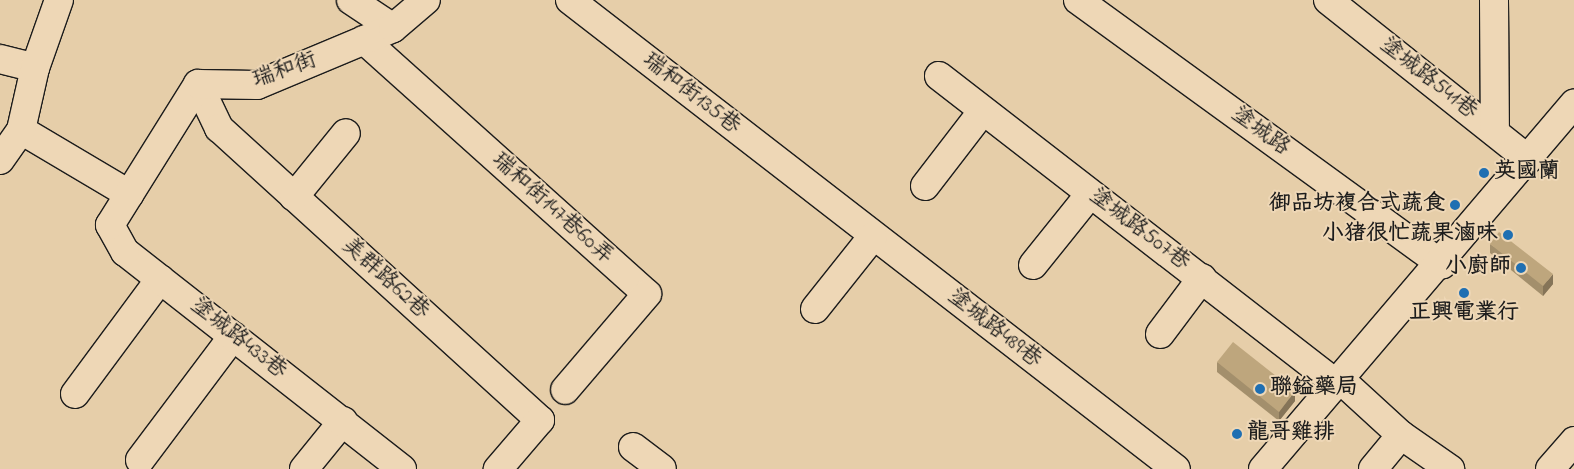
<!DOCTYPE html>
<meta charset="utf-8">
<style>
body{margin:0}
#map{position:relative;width:1574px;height:469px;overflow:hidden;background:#e6cea9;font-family:"Indie Flower","LXGW WenKai TC",sans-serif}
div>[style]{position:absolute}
.roads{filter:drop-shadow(1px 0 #1c1c1c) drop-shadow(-1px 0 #1c1c1c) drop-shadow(0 1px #1c1c1c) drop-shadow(0 -1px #1c1c1c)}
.minor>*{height:28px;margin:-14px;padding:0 14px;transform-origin:14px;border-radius:14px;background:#eed7b6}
.wall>*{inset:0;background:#a38f6c}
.shaded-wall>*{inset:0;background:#857458}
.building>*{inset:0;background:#bea67d}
.dots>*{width:14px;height:14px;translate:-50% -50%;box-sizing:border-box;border:2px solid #eed7b6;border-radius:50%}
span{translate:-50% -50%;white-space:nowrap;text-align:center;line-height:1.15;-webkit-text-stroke:4px #eed7b6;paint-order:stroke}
.street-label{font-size:22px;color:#1c1c1c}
.poi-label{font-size:22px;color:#1c1c1c;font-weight:700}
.left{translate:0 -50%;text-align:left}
.right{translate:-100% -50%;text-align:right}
</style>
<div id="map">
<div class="roads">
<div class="minor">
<i style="left:351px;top:0;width:50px;rotate:33.7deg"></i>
<i style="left:570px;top:0;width:766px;rotate:37.74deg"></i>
<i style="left:1078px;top:0;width:450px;rotate:36deg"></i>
<i style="left:1328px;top:0;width:256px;rotate:38.5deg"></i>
<i style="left:1494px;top:0;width:132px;rotate:89.6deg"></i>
<i style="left:364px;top:40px;width:380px;rotate:41.9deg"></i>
<i style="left:647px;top:294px;width:126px;rotate:130.5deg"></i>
<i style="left:0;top:59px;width:36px;rotate:14deg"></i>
<i style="left:939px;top:76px;width:505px;rotate:37.76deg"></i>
<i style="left:198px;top:84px;width:49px;rotate:64.5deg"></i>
<i style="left:219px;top:128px;width:434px;rotate:42.3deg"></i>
<i style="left:540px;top:420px;width:65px;rotate:130.6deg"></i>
<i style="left:21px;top:130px;width:126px;rotate:30.7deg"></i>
<i style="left:0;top:160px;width:37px;rotate:-55deg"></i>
<i style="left:21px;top:130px;width:64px;rotate:-77.3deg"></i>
<i style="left:35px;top:68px;width:72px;rotate:-70.6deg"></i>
<i style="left:925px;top:186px;width:93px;rotate:-52.4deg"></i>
<i style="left:294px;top:197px;width:82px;rotate:-50.9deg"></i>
<i style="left:1033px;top:265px;width:91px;rotate:-51.2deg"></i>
<i style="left:815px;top:309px;width:93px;rotate:-51.5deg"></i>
<i style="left:1160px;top:334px;width:70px;rotate:-53.1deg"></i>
<i style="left:1342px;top:381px;width:80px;rotate:42.5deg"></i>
<i style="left:1401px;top:435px;width:60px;rotate:34.8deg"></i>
<i style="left:75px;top:394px;width:143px;rotate:-53.5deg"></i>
<i style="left:633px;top:447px;width:36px;rotate:37deg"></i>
<i style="left:140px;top:460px;width:155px;rotate:-53.1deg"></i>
<i style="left:304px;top:469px;width:62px;rotate:-50.9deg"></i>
<i style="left:402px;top:469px;width:352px;rotate:-141.9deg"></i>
<i style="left:125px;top:252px;width:31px;rotate:-119deg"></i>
<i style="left:110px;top:225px;width:166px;rotate:-58deg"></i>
<i style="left:198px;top:84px;width:59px;rotate:1deg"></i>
<i style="left:257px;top:85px;width:147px;rotate:-22.7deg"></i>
<i style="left:393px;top:28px;width:43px;rotate:-40.3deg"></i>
<i style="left:1263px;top:469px;width:480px;rotate:-49.6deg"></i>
<i style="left:1373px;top:469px;width:44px;rotate:-50.5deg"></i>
<i style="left:1550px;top:469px;width:37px;rotate:-49deg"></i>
</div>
</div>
<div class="wall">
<i style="clip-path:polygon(1490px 244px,1553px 284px,1543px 296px,1490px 253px)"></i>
<i style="clip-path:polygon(1217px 362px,1295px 401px,1279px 421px,1217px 372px)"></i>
</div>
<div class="shaded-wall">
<i style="clip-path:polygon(1553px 274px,1553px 284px,1543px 296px,1543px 286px)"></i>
<i style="clip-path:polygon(1295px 391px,1295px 401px,1279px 421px,1279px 412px)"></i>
</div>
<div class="building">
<i style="clip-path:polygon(1499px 232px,1553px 274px,1543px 286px,1490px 244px)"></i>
<i style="clip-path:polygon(1233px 342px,1295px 391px,1279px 412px,1217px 362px)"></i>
</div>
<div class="dots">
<i style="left:1484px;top:173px;background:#1f6fb2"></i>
<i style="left:1455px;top:205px;background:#1f6fb2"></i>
<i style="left:1508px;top:235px;background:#1f6fb2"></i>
<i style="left:1521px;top:268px;background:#1f6fb2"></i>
<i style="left:1464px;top:293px;background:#1f6fb2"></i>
<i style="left:1260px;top:389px;background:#1f6fb2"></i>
<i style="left:1237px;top:434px;background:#1f6fb2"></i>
</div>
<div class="street-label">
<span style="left:285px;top:71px;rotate:-19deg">瑞和街</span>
<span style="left:1428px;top:79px;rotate:38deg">塗城路541巷</span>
<span style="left:691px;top:94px;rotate:38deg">瑞和街135巷</span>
<span style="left:1260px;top:132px;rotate:36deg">塗城路</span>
<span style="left:552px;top:209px;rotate:42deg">瑞和街147巷60弄</span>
<span style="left:1139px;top:230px;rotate:37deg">塗城路507巷</span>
<span style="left:385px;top:279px;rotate:42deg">美群路62巷</span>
<span style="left:994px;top:329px;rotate:38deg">塗城路489巷</span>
<span style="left:238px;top:339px;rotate:38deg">塗城路433巷</span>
</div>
<div class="poi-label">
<span class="left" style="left:1494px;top:173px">英國蘭</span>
<span class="right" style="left:1445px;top:205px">御品坊複合式蔬食</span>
<span class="right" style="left:1498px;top:235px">小猪很忙蔬果滷味</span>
<span class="right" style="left:1511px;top:268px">小廚師</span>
<span style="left:1464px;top:314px">正興電業行</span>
<span class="left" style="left:1270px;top:389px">聯鎰藥局</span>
<span class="left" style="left:1247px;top:434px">龍哥雞排</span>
</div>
</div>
